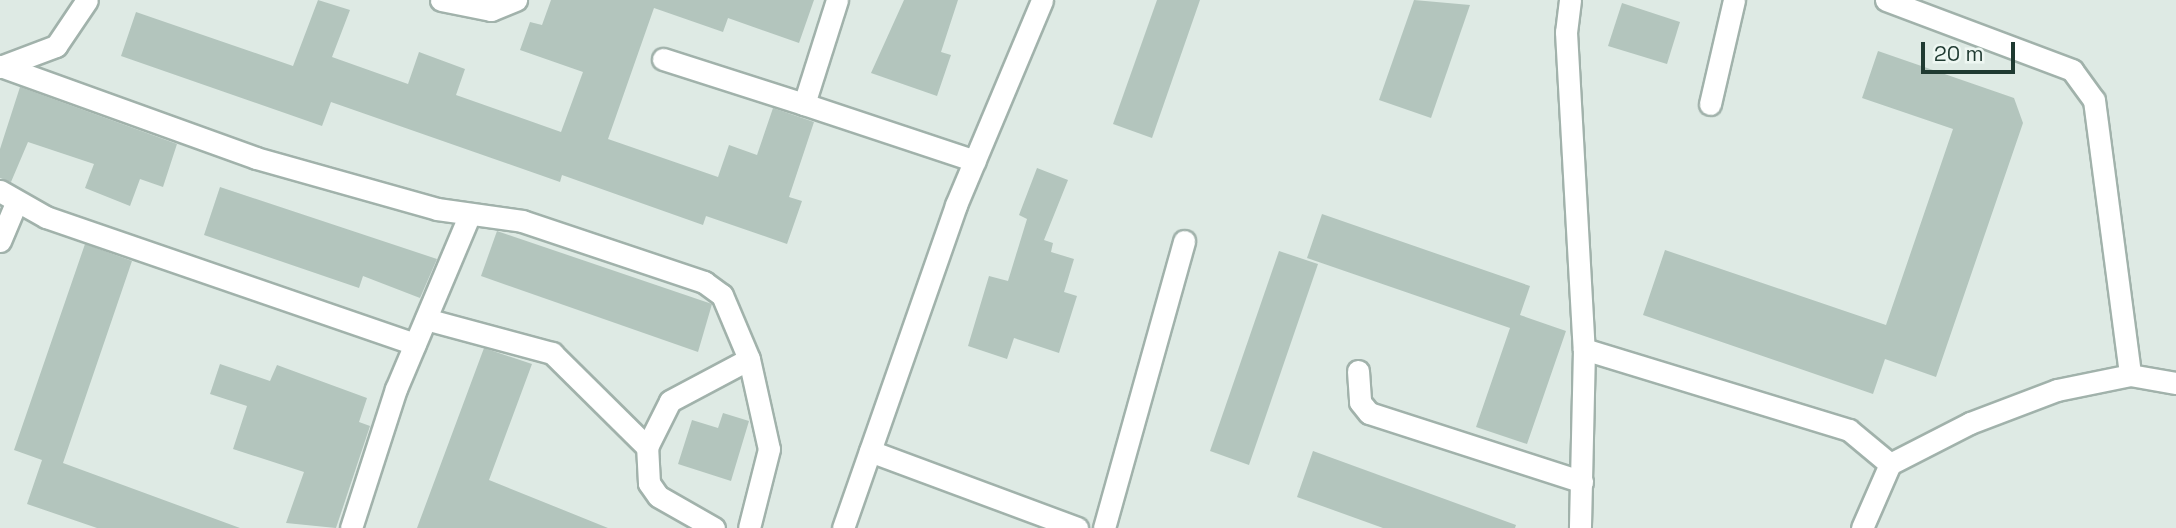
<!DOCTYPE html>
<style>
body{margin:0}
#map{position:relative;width:2176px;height:528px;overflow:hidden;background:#deeae4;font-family:"Space Grotesk",sans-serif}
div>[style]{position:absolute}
.building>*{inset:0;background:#b3c5bd}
.roads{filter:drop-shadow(2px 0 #a1b2ab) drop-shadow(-2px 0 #a1b2ab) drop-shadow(0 2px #a1b2ab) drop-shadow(0 -2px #a1b2ab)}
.minor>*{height:21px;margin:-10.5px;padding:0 10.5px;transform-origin:10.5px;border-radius:10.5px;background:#fff}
span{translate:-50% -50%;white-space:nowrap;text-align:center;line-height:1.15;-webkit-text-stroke:5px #eef7f2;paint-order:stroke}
.scale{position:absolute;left:1921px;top:42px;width:94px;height:32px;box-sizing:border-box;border:4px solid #1f3a31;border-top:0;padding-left:9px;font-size:21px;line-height:24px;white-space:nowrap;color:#1f3a31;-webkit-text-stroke:5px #eef7f2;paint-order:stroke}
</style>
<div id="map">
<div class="building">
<i style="clip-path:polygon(318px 0,350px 10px,332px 57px,408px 84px,419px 52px,465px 69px,456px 95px,561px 132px,583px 72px,520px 50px,530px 22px,542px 25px,551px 0,814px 0,799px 43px,728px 18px,723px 32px,654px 8px,608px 139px,718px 177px,729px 145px,757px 155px,773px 108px,814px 122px,789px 197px,802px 201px,787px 244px,706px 216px,703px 225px,562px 175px,560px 182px,331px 102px,322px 126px,121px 56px,136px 12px,293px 66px)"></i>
<i style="clip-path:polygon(904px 0,958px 0,941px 52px,951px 55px,937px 96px,871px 73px)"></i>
<i style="clip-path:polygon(1157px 0,1200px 0,1152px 138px,1113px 124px)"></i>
<i style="clip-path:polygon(1414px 0,1470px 5px,1431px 118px,1379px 100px)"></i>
<i style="clip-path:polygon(1622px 3px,1680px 22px,1667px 64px,1608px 46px)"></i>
<i style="clip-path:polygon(1878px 51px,2014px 98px,2023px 123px,1936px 377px,1885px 359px,1873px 394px,1643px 315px,1665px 250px,1886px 325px,1953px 129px,1862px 98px)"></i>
<i style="clip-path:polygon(20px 87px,177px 144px,163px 187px,140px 179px,130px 206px,85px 188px,94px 164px,28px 142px,11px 182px,0 178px,0 149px)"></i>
<i style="clip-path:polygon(1037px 168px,1068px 180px,1044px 240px,1053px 243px,1051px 252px,1074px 259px,1064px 292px,1077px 296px,1059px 353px,1014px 338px,1007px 359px,968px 346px,989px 276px,1008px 281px,1027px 219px,1019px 215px)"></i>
<i style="clip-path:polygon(220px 187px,437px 259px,420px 298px,363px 276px,359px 288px,204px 235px)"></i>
<i style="clip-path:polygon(1322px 214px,1530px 286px,1520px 315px,1566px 331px,1527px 444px,1476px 427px,1510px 328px,1307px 258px)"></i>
<i style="clip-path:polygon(497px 231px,712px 304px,698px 352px,481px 276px)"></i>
<i style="clip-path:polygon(85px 244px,132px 261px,63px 463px,240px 528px,97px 528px,27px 504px,42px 460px,14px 450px)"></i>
<i style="clip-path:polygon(1279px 251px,1318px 264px,1249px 465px,1210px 451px)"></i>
<i style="clip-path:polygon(484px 348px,532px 364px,489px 480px,608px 528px,417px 528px)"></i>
<i style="clip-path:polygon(220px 364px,270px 381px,277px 365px,367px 398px,359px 422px,370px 426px,336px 528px,286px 523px,304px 472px,233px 449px,247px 406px,210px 394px)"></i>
<i style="clip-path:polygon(723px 413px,749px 421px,731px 481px,678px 464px,692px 420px,718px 428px)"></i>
<i style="clip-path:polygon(1313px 451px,1516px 525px,1515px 528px,1383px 528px,1297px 497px)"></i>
</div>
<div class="roads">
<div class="minor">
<i style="left:441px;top:0;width:51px;rotate:11.3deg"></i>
<i style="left:491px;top:10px;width:27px;rotate:-22deg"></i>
<i style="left:837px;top:0;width:109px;rotate:107.6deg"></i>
<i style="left:804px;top:104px;width:180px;rotate:18.4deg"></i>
<i style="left:1570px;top:0;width:32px;rotate:97deg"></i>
<i style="left:1566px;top:32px;width:318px;rotate:86.8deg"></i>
<i style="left:1584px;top:349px;width:179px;rotate:91.3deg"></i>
<i style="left:1886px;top:0;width:199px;rotate:20.6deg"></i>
<i style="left:2072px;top:70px;width:37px;rotate:54deg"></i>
<i style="left:2094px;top:100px;width:277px;rotate:82.5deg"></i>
<i style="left:663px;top:59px;width:148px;rotate:17.7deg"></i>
<i style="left:1px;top:66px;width:271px;rotate:19.8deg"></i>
<i style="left:256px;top:158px;width:188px;rotate:15.7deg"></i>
<i style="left:437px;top:209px;width:86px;rotate:8deg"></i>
<i style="left:522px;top:221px;width:192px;rotate:18.5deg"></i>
<i style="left:704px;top:282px;width:22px;rotate:36deg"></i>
<i style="left:722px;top:295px;width:69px;rotate:67.1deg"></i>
<i style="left:749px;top:359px;width:92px;rotate:77.5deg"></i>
<i style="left:769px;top:449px;width:81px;rotate:104.2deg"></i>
<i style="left:0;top:67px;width:60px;rotate:-20.6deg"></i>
<i style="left:56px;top:46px;width:55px;rotate:-56deg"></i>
<i style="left:1710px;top:104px;width:107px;rotate:-77deg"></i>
<i style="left:0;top:191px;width:53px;rotate:29.5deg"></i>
<i style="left:46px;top:217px;width:390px;rotate:19deg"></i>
<i style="left:0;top:241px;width:41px;rotate:-67.2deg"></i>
<i style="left:426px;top:319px;width:131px;rotate:15.1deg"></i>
<i style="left:552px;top:353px;width:134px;rotate:44.7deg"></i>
<i style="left:1584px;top:349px;width:277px;rotate:17deg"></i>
<i style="left:1849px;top:430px;width:53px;rotate:39.7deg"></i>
<i style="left:1358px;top:371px;width:31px;rotate:86deg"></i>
<i style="left:1360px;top:402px;width:14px;rotate:51deg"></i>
<i style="left:1369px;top:413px;width:224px;rotate:17.9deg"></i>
<i style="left:870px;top:451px;width:221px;rotate:20.4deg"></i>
<i style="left:351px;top:528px;width:146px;rotate:-72.1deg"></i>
<i style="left:396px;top:389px;width:188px;rotate:-67.1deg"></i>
<i style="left:714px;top:528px;width:64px;rotate:-150.3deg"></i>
<i style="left:658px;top:496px;width:16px;rotate:-125deg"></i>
<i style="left:649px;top:483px;width:36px;rotate:-93deg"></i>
<i style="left:647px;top:447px;width:51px;rotate:-63.4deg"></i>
<i style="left:670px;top:401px;width:89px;rotate:-28deg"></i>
<i style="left:843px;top:528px;width:342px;rotate:-70.7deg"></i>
<i style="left:956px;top:205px;width:222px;rotate:-67.2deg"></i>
<i style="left:1104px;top:528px;width:298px;rotate:-74.4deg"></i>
<i style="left:1862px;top:528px;width:70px;rotate:-66.4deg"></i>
<i style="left:1890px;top:464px;width:90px;rotate:-27.1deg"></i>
<i style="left:1970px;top:423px;width:93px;rotate:-20.8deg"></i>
<i style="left:2057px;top:390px;width:75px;rotate:-11.6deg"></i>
<i style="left:2130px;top:375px;width:47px;rotate:9.9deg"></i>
</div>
</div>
<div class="scale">20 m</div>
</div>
